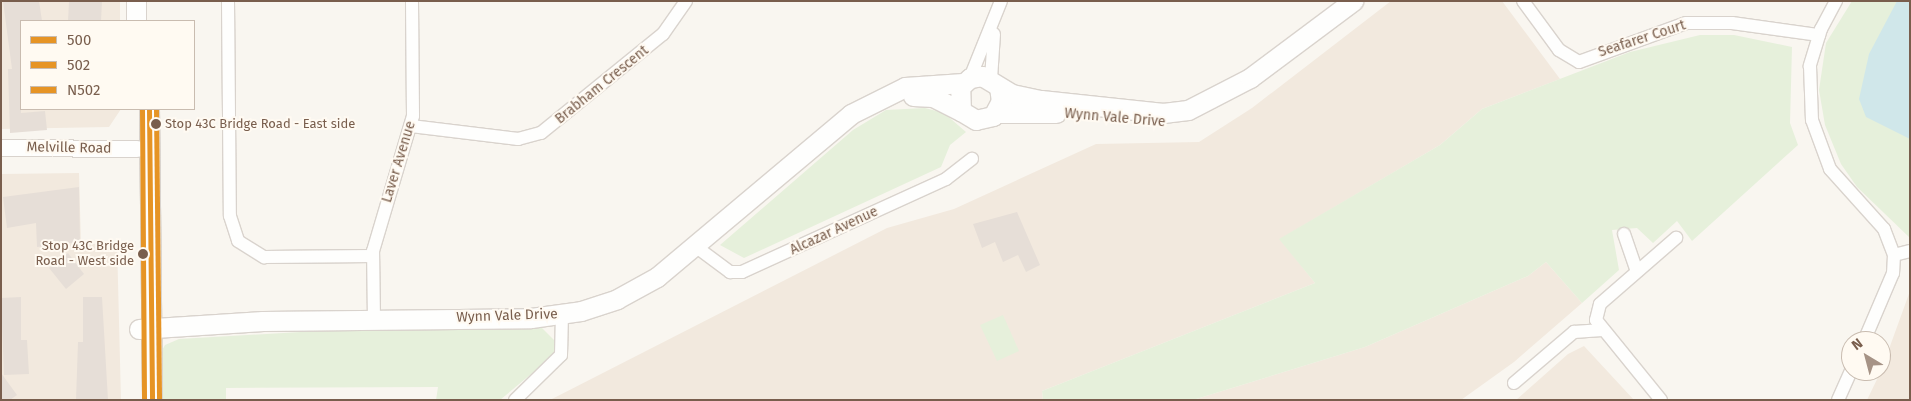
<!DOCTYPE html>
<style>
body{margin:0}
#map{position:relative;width:1911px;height:401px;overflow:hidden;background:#f9f6f0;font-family:"Fira Sans",sans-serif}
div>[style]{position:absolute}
.residential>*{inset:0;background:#f2e9de}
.green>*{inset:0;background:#e6f0db}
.water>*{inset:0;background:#d0e7ea}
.building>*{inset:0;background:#e6ded7}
.roads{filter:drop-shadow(1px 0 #d9d3cd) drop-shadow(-1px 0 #d9d3cd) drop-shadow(0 1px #d9d3cd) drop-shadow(0 -1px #d9d3cd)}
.minor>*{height:12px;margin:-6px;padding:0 6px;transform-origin:6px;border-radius:6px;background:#fefefd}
.tertiary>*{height:16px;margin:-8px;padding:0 8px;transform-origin:8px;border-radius:8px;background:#fefefd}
.secondary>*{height:19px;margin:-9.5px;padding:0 9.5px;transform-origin:9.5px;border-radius:9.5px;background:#fefefd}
.bus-1>*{height:5px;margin:-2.5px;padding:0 2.5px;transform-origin:2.5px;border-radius:2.5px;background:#e69425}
.bus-2>*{height:5px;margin:-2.5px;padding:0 2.5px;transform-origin:2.5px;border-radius:2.5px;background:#e69425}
.bus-3>*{height:5px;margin:-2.5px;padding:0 2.5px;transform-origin:2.5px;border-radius:2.5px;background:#e69425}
.dots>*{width:14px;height:14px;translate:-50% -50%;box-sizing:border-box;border:2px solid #fffaf2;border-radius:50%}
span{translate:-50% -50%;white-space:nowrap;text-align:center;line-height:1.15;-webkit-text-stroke:4px #fffaf2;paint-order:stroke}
.bus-label{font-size:13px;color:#795e4d}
.left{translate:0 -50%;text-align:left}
.right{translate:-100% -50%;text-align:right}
.street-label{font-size:14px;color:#795e4d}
.frame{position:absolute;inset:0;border:2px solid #795e4d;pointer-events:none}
.legend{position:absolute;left:20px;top:20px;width:175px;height:90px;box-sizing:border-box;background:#fffaf2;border:1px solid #c9bcb0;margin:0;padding:6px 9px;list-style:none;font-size:15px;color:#795e4d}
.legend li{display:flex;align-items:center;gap:10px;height:25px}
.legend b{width:25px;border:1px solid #c9bcb0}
.north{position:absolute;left:1841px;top:331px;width:50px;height:50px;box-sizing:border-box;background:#fffaf2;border:1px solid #c9bcb0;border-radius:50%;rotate:323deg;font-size:14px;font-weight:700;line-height:20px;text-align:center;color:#795e4d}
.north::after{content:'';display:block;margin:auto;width:18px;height:22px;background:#a69386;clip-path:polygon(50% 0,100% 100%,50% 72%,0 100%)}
</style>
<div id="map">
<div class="residential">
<i style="clip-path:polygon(1px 1px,120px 1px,120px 21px,21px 21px,21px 109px,121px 109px,109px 127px,1px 129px)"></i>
<i style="clip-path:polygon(1391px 1px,1502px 1px,1560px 79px,1482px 109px,1440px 145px,1280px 239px,1315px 283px,1042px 391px,1043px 400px,550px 400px,887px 228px,954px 209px,1096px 144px,1199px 142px,1252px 108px)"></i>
<i style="clip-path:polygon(79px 173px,81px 245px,117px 242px,121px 400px,1px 400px,1px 174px)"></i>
<i style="clip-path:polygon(1546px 262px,1582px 303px,1514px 362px,1461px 400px,1193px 400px,1365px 347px,1528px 276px)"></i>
<i style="clip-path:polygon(1910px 291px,1910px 400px,1867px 400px,1881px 371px)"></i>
<i style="clip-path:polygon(1584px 346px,1634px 400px,1516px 400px,1568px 354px)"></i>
</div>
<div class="green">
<i style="clip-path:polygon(1852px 1px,1910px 1px,1910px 238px,1857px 187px,1841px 164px,1825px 125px,1819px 90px,1826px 43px)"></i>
<i style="clip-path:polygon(1700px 35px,1734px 35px,1792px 47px,1790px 123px,1798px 145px,1692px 241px,1677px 221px,1653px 243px,1637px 228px,1612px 230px,1619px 270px,1582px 303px,1546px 262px,1528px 276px,1365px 347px,1193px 400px,1043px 400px,1042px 391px,1315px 283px,1279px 239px,1440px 145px,1482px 109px,1630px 52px)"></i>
<i style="clip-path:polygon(925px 108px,944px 113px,966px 132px,950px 145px,941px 167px,744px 258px,720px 245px,853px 130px,886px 110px)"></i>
<i style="clip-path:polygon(1003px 315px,1019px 351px,997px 361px,980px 325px)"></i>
<i style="clip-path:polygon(540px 326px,556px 342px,554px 355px,500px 400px,436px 400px,438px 387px,226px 388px,226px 400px,160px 400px,159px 356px,165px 345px,179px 339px,351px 329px)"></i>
</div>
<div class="water">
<i style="clip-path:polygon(1897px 1px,1910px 1px,1910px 139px,1866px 117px,1859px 99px,1869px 54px)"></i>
</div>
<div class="building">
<i style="clip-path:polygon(3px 1px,39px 1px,42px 21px,21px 21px,21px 113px,45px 111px,47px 130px,10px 133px,8px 69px,12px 69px)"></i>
<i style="clip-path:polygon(81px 1px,102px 1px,101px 21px,68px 21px,69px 2px)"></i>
<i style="clip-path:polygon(79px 187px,80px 242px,37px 247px,36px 223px,7px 228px,3px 197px)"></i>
<i style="clip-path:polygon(1017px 212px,1040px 265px,1026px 272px,1018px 255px,1003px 262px,995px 242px,982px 248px,973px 224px)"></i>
<i style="clip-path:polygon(68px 253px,84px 274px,66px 289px,49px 268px)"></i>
<i style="clip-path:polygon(21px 297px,21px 340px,27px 340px,29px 374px,4px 375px,1px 298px)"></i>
<i style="clip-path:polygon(83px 297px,102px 297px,108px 400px,76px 400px,78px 342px,83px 342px)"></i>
<i style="clip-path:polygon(1px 373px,17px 395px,10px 400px,1px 400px)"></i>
</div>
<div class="roads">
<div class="minor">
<i style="left:228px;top:1px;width:215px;rotate:89.5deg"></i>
<i style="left:230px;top:216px;width:26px;rotate:72deg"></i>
<i style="left:238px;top:241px;width:31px;rotate:32deg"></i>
<i style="left:264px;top:257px;width:109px;rotate:-0.5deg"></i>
<i style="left:1523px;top:1px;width:61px;rotate:53.7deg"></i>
<i style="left:1559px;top:50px;width:23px;rotate:31deg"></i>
<i style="left:1579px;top:62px;width:114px;rotate:-20deg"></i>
<i style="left:1686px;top:23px;width:46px"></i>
<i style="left:1732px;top:23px;width:88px;rotate:7.9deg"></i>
<i style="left:1836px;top:1px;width:32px;rotate:118deg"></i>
<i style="left:1821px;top:29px;width:39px;rotate:107deg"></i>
<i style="left:1810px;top:66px;width:54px;rotate:87.9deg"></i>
<i style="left:1812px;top:120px;width:52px;rotate:69.8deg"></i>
<i style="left:1830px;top:169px;width:81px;rotate:48deg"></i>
<i style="left:1884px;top:229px;width:28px;rotate:69deg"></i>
<i style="left:1894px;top:255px;width:18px;rotate:93deg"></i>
<i style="left:1893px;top:273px;width:74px;rotate:113.1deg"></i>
<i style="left:970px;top:78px;width:83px;rotate:-68.1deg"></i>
<i style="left:991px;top:79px;width:45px;rotate:-86.2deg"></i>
<i style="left:411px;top:126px;width:108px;rotate:6.9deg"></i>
<i style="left:518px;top:139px;width:24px;rotate:-15deg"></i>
<i style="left:541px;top:133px;width:157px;rotate:-39.1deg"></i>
<i style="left:663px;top:34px;width:40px;rotate:-55.1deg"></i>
<i style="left:1624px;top:234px;width:39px;rotate:71deg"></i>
<i style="left:695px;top:246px;width:44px;rotate:36.6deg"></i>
<i style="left:730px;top:272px;width:12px"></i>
<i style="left:742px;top:272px;width:224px;rotate:-24.5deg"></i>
<i style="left:946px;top:179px;width:33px;rotate:-38deg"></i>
<i style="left:1894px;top:255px;width:16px;rotate:-14deg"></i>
<i style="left:374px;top:320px;width:69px;rotate:-90.8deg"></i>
<i style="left:373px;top:251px;width:141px;rotate:-73.5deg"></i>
<i style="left:413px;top:116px;width:115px;rotate:-90.5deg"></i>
<i style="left:1514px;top:383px;width:79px;rotate:-40.4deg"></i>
<i style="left:1574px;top:332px;width:28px;rotate:-4deg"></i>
<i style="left:515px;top:400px;width:64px;rotate:-44.4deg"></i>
<i style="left:561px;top:355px;width:40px;rotate:-88.6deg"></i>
<i style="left:1661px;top:400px;width:103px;rotate:-129.1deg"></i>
<i style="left:1596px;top:320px;width:16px;rotate:-76deg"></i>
<i style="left:1600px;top:304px;width:101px;rotate:-41deg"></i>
<i style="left:1838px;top:400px;width:32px;rotate:-66deg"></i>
</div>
<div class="tertiary">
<i style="left:1px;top:148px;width:136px;rotate:0.4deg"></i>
</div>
<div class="secondary">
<i style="left:136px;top:1px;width:20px;rotate:90deg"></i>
<i style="left:999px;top:87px;width:14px;rotate:82deg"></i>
<i style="left:1001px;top:101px;width:17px;rotate:118deg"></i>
<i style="left:993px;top:116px;width:17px;rotate:167deg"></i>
<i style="left:976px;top:120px;width:17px;rotate:-149deg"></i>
<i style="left:961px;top:111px;width:24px;rotate:-92deg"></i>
<i style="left:960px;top:87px;width:13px;rotate:-42deg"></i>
<i style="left:970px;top:78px;width:12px;rotate:-9deg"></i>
<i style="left:982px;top:76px;width:35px;rotate:31deg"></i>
<i style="left:1012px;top:94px;width:30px;rotate:12deg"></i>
<i style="left:1041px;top:100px;width:123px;rotate:6.1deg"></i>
<i style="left:1163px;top:113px;width:25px;rotate:-7deg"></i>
<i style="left:1188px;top:110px;width:70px;rotate:-27.3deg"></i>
<i style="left:1250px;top:78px;width:129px;rotate:-36.8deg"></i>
<i style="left:913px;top:96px;width:20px;rotate:3deg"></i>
<i style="left:933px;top:97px;width:31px;rotate:27deg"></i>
<i style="left:149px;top:109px;width:291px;rotate:89.4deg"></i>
<i style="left:995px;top:113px;width:61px"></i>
<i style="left:139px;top:329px;width:124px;rotate:-3.7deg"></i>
<i style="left:263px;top:321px;width:268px;rotate:-0.6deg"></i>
<i style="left:531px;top:318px;width:50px;rotate:-8deg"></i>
<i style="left:581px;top:311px;width:38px;rotate:-18deg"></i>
<i style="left:617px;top:299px;width:46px;rotate:-28.8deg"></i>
<i style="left:657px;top:277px;width:253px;rotate:-40deg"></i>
<i style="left:851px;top:114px;width:60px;rotate:-26.6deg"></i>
<i style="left:905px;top:87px;width:58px;rotate:-3.9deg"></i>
</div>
</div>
<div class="bus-1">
<i style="left:149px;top:109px;width:291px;rotate:89.4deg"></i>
</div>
<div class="bus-2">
<i style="left:142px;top:109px;width:291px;rotate:89.6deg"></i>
</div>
<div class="bus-3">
<i style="left:156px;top:109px;width:291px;rotate:89.4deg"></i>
</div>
<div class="dots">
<i style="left:156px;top:124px;background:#795e4d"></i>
<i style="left:143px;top:254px;background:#795e4d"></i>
</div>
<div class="bus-label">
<span class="left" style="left:165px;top:124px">Stop 43C Bridge Road - East side</span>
<span class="right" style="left:134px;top:254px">Stop 43C Bridge<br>Road - West side</span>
</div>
<div class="street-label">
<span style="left:1642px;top:39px;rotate:-18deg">Seafarer Court</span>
<span style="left:602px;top:85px;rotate:-39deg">Brabham Crescent</span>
<span style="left:1115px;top:118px;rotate:5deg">Wynn Vale Drive</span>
<span style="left:69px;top:148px;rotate:1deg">Melville Road</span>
<span style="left:399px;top:162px;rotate:-73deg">Laver Avenue</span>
<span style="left:834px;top:231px;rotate:-25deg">Alcazar Avenue</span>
<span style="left:507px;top:316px;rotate:-2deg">Wynn Vale Drive</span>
</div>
<div class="frame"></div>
<ul class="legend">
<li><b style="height:6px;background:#e69425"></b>500</li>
<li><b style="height:6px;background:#e69425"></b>502</li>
<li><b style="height:6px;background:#e69425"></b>N502</li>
</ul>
<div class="north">N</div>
</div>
